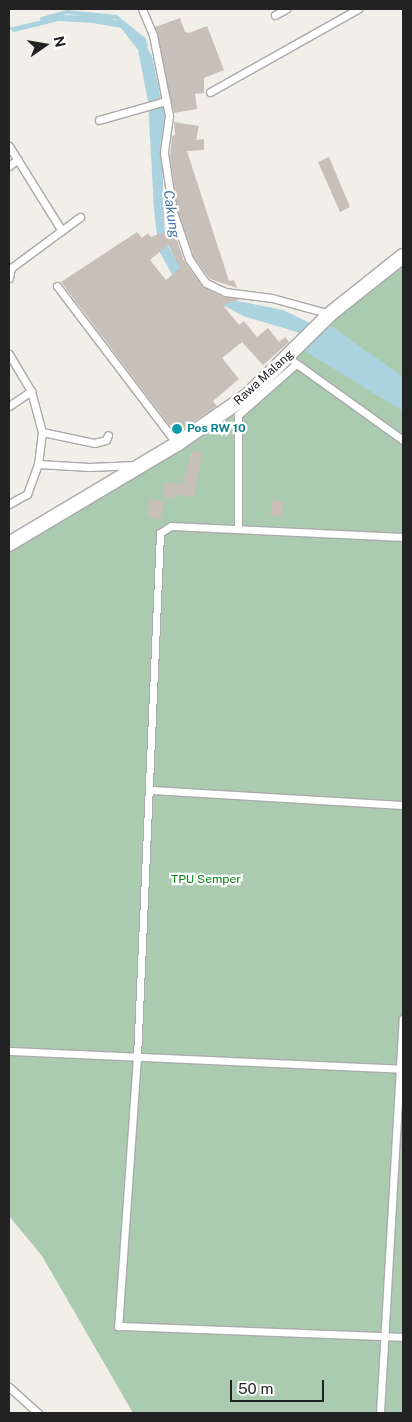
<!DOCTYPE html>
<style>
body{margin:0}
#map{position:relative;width:412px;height:1422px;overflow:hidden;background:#f2efe9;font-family:"Public Sans",sans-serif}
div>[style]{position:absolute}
.cemetery>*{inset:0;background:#aacbaf}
.water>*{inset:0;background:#aad3df}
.stream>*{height:4px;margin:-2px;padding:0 2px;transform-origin:2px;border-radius:2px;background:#aad3df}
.building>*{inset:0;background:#c7bfb8}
.roads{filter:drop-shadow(1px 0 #a9a9a9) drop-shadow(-1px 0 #a9a9a9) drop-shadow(0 1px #a9a9a9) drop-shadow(0 -1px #a9a9a9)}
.lane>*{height:7px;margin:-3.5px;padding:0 3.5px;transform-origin:3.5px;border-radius:3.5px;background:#fff}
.street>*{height:14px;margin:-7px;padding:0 7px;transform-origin:7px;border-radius:7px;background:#fff}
.dots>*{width:14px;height:14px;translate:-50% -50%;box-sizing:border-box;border:2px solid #fff;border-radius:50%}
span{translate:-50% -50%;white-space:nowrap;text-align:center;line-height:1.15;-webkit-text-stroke:4.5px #fff;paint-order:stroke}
.street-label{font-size:12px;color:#222}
.culture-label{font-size:12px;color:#0d838f;font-weight:700}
.left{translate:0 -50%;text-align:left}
.park-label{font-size:12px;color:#0c8416}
.water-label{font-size:14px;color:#4a7aab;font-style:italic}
.frame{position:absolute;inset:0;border:10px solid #222;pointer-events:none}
.north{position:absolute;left:20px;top:20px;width:50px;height:50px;-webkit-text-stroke:4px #fff;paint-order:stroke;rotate:77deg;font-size:14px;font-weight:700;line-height:20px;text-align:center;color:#222}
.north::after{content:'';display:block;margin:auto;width:18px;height:22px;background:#222;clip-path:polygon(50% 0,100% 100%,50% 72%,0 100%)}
.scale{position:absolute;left:230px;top:1380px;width:94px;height:22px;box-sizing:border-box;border:2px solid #222;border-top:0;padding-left:6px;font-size:15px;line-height:18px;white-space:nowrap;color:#222;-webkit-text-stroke:4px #fff;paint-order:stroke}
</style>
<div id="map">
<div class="cemetery">
<i style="clip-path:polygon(403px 257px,403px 1413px,133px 1413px,42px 1256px,9px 1216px,9px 544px,248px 395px)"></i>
</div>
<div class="water">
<i style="clip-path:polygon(63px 15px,105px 16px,125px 24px,141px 37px,152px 56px,165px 118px,162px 155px,165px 241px,187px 279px,218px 297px,283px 310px,308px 322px,312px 329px,303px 340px,300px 333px,243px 316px,174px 278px,159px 251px,154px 210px,148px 101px,138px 50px,121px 28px,93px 23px,59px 21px,14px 32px,9px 28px)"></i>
<i style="clip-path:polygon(324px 321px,403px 377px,403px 411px,298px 347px)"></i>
</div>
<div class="stream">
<i style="left:42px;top:19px;width:26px;rotate:-16deg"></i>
<i style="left:67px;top:12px;width:49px;rotate:5.8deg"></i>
<i style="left:116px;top:17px;width:36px;rotate:39deg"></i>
<i style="left:144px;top:40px;width:6px;rotate:72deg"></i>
</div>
<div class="building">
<i style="clip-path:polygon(180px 18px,185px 32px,189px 33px,207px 26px,224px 70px,204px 78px,204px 93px,195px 94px,197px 109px,174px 113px,155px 27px)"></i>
<i style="clip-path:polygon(174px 122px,199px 126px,196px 140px,204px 139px,204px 150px,187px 151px,229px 281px,234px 280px,237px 288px,210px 279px,194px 257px,178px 211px,170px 157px,172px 136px,175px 135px)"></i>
<i style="clip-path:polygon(329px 157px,350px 207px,340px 212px,318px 162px)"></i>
<i style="clip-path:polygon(evenodd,173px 229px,184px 261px,202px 286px,223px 297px,241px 299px,223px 305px,239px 325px,244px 321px,257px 337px,268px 328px,279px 342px,285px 337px,289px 342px,263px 365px,242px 342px,222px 358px,239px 379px,213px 401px,217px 406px,176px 434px,61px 282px,137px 232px,142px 238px,148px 233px,151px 237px,173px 229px,168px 245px,180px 268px,166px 280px,150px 260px,168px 245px)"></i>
<i style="clip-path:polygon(192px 451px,202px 452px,194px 498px,175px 494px,174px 499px,162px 497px,165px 482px,182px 485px)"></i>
<i style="clip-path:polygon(150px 499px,164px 501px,161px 519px,147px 517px)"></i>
<i style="clip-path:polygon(272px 500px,284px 502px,281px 517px,270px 515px)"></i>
</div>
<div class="roads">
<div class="lane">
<i style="left:142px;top:9px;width:28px;rotate:67deg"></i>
<i style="left:153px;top:35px;width:83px;rotate:78.8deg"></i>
<i style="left:169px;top:116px;width:37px;rotate:98deg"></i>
<i style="left:164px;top:153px;width:60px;rotate:81.3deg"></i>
<i style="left:173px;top:212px;width:50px;rotate:71.2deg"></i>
<i style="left:189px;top:259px;width:29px;rotate:55deg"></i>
<i style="left:206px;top:283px;width:21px;rotate:25deg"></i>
<i style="left:225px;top:292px;width:47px;rotate:7.3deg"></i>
<i style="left:272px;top:298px;width:60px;rotate:15.4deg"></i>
<i style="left:275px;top:15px;width:13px;rotate:-29deg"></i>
<i style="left:210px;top:92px;width:170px;rotate:-29.3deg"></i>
<i style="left:99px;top:120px;width:70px;rotate:-15.8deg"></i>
<i style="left:9px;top:146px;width:100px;rotate:58.1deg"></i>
<i style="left:9px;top:166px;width:11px;rotate:-38deg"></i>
<i style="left:9px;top:278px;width:10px;rotate:-79deg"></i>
<i style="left:11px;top:268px;width:86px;rotate:-36.5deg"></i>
<i style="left:57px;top:286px;width:198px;rotate:52.8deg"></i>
<i style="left:9px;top:354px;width:43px;rotate:59.3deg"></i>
<i style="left:31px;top:391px;width:42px;rotate:75deg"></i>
<i style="left:42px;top:432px;width:32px;rotate:97deg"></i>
<i style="left:38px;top:464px;width:32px;rotate:110deg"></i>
<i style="left:27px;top:494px;width:21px;rotate:151deg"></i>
<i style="left:294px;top:362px;width:134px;rotate:35.6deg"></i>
<i style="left:9px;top:406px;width:27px;rotate:-34deg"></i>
<i style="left:42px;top:432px;width:53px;rotate:11.9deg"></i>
<i style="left:94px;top:443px;width:12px;rotate:-14deg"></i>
<i style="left:106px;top:440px;width:5px;rotate:-68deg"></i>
<i style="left:38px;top:464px;width:52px;rotate:3.3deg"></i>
<i style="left:90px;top:467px;width:47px;rotate:-2.4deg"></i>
<i style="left:238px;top:528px;width:113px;rotate:-90deg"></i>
<i style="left:238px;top:415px;width:77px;rotate:-41.3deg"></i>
<i style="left:403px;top:537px;width:232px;rotate:-177.3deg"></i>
<i style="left:171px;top:526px;width:13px;rotate:148deg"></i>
<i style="left:160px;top:533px;width:525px;rotate:92.51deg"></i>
<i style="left:137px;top:1057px;width:270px;rotate:94deg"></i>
<i style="left:118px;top:1326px;width:285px;rotate:2.2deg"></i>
<i style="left:151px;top:790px;width:252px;rotate:3.4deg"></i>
<i style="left:9px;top:1051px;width:394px;rotate:2.6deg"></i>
<i style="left:9px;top:1387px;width:39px;rotate:42deg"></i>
<i style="left:380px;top:1413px;width:395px;rotate:-86.7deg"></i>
</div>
<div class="street">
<i style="left:9px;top:544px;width:196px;rotate:-30.8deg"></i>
<i style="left:177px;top:444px;width:86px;rotate:-34.6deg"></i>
<i style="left:248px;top:395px;width:115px;rotate:-44.6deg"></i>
<i style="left:330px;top:314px;width:93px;rotate:-38.5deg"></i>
</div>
</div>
<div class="dots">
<i style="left:177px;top:429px;background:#0f9aa8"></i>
</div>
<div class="street-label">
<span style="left:264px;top:378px;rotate:-42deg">Rawa Malang</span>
</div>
<div class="culture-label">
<span class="left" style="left:187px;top:429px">Pos RW 10</span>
</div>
<div class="park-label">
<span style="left:206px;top:880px">TPU Semper</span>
</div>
<div class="water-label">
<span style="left:172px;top:214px;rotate:82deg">Cakung</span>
</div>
<div class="frame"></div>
<div class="north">N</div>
<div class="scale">50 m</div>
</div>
